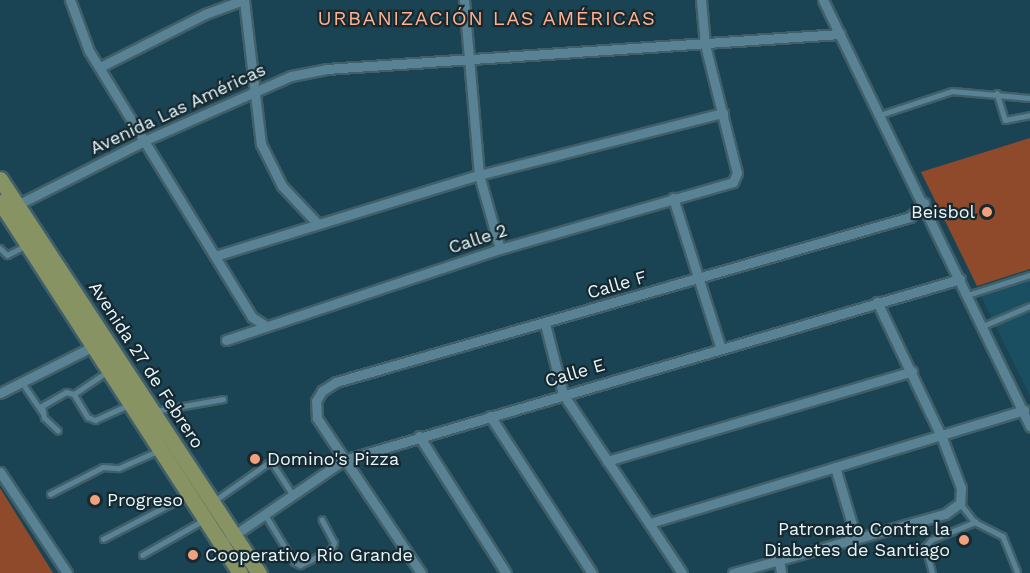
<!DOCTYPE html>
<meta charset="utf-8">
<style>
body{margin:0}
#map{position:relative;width:1030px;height:573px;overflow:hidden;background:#1a4453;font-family:"Work Sans",sans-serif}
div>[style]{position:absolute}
.built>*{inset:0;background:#1a4f61}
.green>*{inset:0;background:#8f4a2c}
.roads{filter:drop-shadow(2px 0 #415f69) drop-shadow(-2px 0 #415f69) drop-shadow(0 2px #415f69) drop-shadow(0 -2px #415f69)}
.lane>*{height:4.5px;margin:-2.25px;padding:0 2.25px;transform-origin:2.25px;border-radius:2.25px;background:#598394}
.street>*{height:9px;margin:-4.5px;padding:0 4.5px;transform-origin:4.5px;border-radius:4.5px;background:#598394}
.primary>*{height:15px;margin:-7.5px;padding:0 7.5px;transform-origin:7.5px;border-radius:7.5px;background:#879362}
.dots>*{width:16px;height:16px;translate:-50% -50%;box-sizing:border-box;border:3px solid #17282f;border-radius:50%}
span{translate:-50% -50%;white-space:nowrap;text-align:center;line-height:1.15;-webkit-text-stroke:4.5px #17282f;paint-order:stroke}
.street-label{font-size:18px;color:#e5f7fe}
.poi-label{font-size:18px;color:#e5f7fe}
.right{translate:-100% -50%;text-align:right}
.left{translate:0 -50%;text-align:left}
.neighbourhood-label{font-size:20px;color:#feb291;letter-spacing:1.5px}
</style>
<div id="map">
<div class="built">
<i style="clip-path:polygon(1030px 280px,1030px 396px,981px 296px)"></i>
</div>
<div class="green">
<i style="clip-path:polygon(1030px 138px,1030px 269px,977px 286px,921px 172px)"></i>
<i style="clip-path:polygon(0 488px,53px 573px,0 573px)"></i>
</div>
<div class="roads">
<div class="lane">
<i style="left:997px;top:93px;width:28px;rotate:73deg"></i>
<i style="left:1005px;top:120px;width:25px;rotate:-11deg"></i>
<i style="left:880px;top:115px;width:76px;rotate:-18.4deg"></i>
<i style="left:952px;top:91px;width:78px;rotate:5.1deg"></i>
<i style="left:0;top:248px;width:10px;rotate:45deg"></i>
<i style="left:7px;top:255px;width:20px;rotate:-27deg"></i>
<i style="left:968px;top:295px;width:65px;rotate:-17.9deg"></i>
<i style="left:983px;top:326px;width:51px;rotate:-23.1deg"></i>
<i style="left:22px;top:382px;width:36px;rotate:56deg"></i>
<i style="left:74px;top:394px;width:40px;rotate:-34deg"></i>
<i style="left:155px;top:411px;width:69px;rotate:-10deg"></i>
<i style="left:58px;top:431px;width:19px;rotate:-137deg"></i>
<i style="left:44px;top:418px;width:12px;rotate:-99deg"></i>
<i style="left:42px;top:406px;width:28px;rotate:-30deg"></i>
<i style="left:66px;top:392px;width:8px;rotate:14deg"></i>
<i style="left:74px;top:394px;width:27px;rotate:59deg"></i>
<i style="left:88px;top:417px;width:8px;rotate:23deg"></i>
<i style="left:95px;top:420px;width:36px;rotate:-24deg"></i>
<i style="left:50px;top:494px;width:59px;rotate:-27deg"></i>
<i style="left:103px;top:467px;width:16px;rotate:4deg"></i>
<i style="left:119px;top:468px;width:43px;rotate:-23.6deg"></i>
<i style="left:214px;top:501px;width:66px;rotate:-35.1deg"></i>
<i style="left:268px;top:463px;width:5px;rotate:11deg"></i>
<i style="left:273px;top:464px;width:37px;rotate:57deg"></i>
<i style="left:960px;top:503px;width:24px;rotate:52deg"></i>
<i style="left:975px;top:522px;width:31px;rotate:27deg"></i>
<i style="left:1003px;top:536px;width:38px;rotate:68deg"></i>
<i style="left:265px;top:514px;width:56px;rotate:58.9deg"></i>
<i style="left:294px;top:562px;width:7px;rotate:27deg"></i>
<i style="left:300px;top:565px;width:34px;rotate:-26deg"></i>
<i style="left:331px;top:550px;width:8px;rotate:-67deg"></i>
<i style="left:334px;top:543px;width:26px;rotate:-118deg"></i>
<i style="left:103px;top:539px;width:93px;rotate:-27.4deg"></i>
<i style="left:142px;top:555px;width:69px;rotate:-29.5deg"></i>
<i style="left:932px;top:573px;width:27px;rotate:-105deg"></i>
<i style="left:925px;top:547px;width:9px;rotate:-49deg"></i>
<i style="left:931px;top:540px;width:48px;rotate:-22.2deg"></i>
</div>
<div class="street">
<i style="left:70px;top:0;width:54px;rotate:69.6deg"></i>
<i style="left:89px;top:51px;width:312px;rotate:58.5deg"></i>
<i style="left:252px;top:317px;width:17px;rotate:33deg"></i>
<i style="left:244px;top:0;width:145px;rotate:83.3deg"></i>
<i style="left:261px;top:144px;width:47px;rotate:63.4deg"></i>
<i style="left:282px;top:186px;width:51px;rotate:46.6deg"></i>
<i style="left:464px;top:0;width:176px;rotate:85.1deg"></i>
<i style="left:479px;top:175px;width:77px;rotate:74.2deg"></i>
<i style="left:823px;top:0;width:474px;rotate:64.1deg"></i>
<i style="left:102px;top:66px;width:115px;rotate:-26.8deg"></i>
<i style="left:205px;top:14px;width:40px;rotate:-20.2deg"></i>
<i style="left:673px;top:198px;width:158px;rotate:72.4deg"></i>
<i style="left:13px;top:207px;width:149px;rotate:-26.7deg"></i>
<i style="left:146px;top:140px;width:158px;rotate:-23.8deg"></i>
<i style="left:291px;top:76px;width:36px;rotate:-11deg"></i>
<i style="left:326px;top:69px;width:515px;rotate:-3.9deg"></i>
<i style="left:215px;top:256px;width:276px;rotate:-17.1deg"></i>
<i style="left:479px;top:175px;width:252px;rotate:-14.3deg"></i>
<i style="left:545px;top:324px;width:72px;rotate:75.6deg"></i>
<i style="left:563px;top:394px;width:215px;rotate:56.4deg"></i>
<i style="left:226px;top:340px;width:289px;rotate:-18.4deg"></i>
<i style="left:500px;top:249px;width:242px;rotate:-16deg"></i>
<i style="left:733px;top:182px;width:10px;rotate:-66deg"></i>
<i style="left:737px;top:173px;width:132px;rotate:-104deg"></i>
<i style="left:705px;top:45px;width:45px;rotate:-95.1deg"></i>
<i style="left:0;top:393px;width:107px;rotate:-26.6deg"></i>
<i style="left:490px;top:416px;width:187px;rotate:57deg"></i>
<i style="left:419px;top:436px;width:162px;rotate:57.6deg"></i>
<i style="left:607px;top:461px;width:318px;rotate:-16.4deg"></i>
<i style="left:835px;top:467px;width:74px;rotate:73.5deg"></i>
<i style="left:0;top:472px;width:121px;rotate:56.4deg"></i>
<i style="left:650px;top:523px;width:391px;rotate:-16.8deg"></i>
<i style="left:230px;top:538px;width:138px;rotate:-34.4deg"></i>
<i style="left:344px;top:460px;width:642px;rotate:-16.37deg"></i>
<i style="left:779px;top:560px;width:13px;rotate:81deg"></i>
<i style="left:421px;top:573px;width:187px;rotate:-123.9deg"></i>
<i style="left:317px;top:418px;width:17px;rotate:-93deg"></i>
<i style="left:316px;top:401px;width:12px;rotate:-59deg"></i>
<i style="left:322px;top:391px;width:17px;rotate:-33deg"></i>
<i style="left:336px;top:382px;width:597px;rotate:-16.04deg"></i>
<i style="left:910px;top:217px;width:20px;rotate:-45deg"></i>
<i style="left:733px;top:573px;width:220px;rotate:-15.6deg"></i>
<i style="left:945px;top:514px;width:19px;rotate:-36deg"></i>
<i style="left:960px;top:503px;width:15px;rotate:-86deg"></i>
<i style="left:961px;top:488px;width:53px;rotate:-110.8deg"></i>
<i style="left:942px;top:438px;width:151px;rotate:-115.5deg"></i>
</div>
<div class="primary">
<i style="left:0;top:179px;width:472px;rotate:56.7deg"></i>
<i style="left:0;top:202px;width:442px;rotate:57.1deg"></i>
</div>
</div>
<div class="dots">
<i style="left:987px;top:212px;background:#f2a17e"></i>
<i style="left:255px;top:459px;background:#f2a17e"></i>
<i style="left:95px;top:500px;background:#f2a17e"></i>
<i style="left:964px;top:540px;background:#f2a17e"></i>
<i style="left:193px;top:555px;background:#f2a17e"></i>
</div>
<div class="street-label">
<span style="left:178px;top:109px;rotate:-25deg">Avenida Las Américas</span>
<span style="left:478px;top:239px;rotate:-18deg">Calle 2</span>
<span style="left:617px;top:285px;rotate:-16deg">Calle F</span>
<span style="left:146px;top:365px;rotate:57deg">Avenida 27 de Febrero</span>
<span style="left:575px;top:373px;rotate:-16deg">Calle E</span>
</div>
<div class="poi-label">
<span class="right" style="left:975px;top:212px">Beisbol</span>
<span class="left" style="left:267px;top:459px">Domino's Pizza</span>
<span class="left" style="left:107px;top:500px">Progreso</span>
<span class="right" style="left:950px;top:540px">Patronato Contra la<br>Diabetes de Santiago</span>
<span class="left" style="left:205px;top:555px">Cooperativo Rio Grande</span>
</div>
<div class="neighbourhood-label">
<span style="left:487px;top:18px">URBANIZACIÓN LAS AMÉRICAS</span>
</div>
</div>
